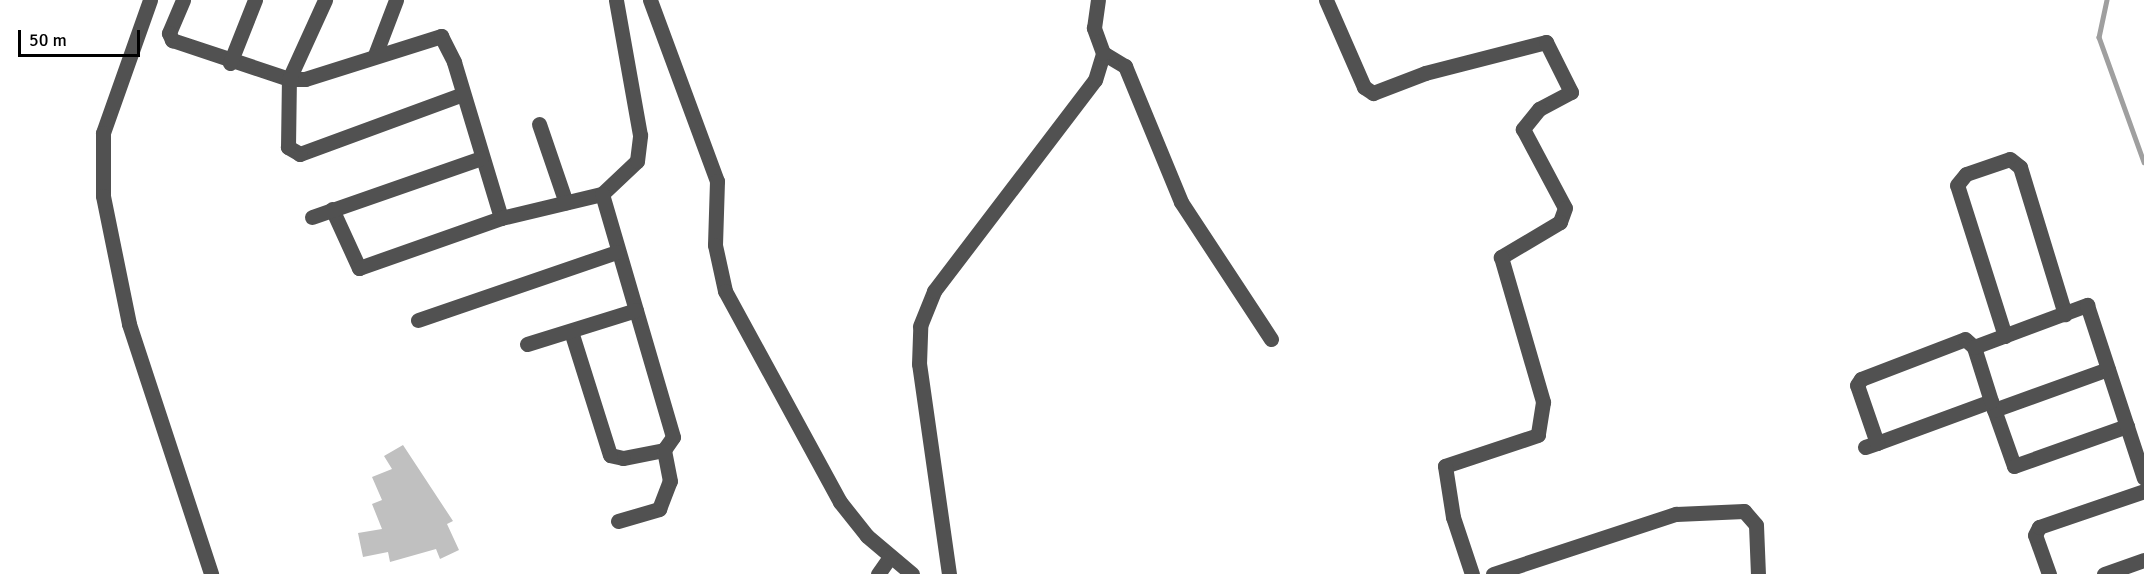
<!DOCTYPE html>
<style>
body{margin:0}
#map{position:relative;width:2144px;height:574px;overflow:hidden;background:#fff;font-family:Signika,sans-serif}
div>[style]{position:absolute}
.stream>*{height:4.5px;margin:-2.25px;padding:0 2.25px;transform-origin:2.25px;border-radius:2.25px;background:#9f9f9f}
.building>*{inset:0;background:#c0c0c0}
.minor>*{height:15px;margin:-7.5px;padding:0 7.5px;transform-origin:7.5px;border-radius:7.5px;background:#515151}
span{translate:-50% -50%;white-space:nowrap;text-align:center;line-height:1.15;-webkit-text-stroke:6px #fff;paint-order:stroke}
.scale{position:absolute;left:18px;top:30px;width:122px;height:27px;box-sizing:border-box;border:3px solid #000;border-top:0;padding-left:8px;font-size:18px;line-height:21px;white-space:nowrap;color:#000;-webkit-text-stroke:4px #fff;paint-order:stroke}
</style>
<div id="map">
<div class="stream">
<i style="left:2107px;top:0;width:38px;rotate:102deg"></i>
<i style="left:2099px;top:37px;width:133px;rotate:70.2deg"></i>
</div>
<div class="building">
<i style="clip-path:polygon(403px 445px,453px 521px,447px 524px,459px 550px,440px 559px,436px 549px,390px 562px,388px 552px,363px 557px,358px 533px,382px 529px,372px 504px,382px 500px,372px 477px,392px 469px,384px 456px)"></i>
</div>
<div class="minor">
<i style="left:150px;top:0;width:141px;rotate:109.5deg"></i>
<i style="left:103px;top:133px;width:63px;rotate:90deg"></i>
<i style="left:103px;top:196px;width:131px;rotate:78.5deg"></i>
<i style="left:129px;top:324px;width:263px;rotate:71.8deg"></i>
<i style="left:183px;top:0;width:36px;rotate:113deg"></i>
<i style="left:169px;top:33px;width:8px;rotate:67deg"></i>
<i style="left:172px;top:40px;width:123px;rotate:18.4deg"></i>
<i style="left:289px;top:79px;width:87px;rotate:-65.5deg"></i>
<i style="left:650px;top:0;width:193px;rotate:69.7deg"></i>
<i style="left:717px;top:181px;width:64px;rotate:91.8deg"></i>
<i style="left:715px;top:245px;width:47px;rotate:77.7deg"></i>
<i style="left:725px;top:291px;width:240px;rotate:61.4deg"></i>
<i style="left:840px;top:502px;width:43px;rotate:51.5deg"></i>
<i style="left:867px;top:536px;width:59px;rotate:40.2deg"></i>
<i style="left:1326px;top:0;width:95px;rotate:66.4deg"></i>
<i style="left:1364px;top:87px;width:11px;rotate:34deg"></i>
<i style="left:1373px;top:93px;width:56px;rotate:-21deg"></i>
<i style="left:1425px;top:73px;width:125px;rotate:-14.4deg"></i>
<i style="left:1546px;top:42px;width:56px;rotate:63.4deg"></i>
<i style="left:1571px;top:92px;width:36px;rotate:152deg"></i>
<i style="left:1539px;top:109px;width:26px;rotate:129deg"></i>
<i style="left:1523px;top:129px;width:89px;rotate:62deg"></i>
<i style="left:1565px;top:208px;width:15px;rotate:110deg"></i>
<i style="left:1560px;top:222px;width:69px;rotate:149.3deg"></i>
<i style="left:1501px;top:257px;width:151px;rotate:73.8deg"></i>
<i style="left:1543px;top:402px;width:33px;rotate:99deg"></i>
<i style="left:1538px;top:435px;width:98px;rotate:161.6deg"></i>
<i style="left:1445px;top:466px;width:52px;rotate:81.1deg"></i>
<i style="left:1453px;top:517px;width:60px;rotate:71.6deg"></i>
<i style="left:1103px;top:53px;width:26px;rotate:31deg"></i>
<i style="left:1125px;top:66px;width:147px;rotate:67.6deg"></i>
<i style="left:1181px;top:202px;width:164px;rotate:56.7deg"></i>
<i style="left:375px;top:55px;width:59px;rotate:-69.1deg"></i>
<i style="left:230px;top:63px;width:68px;rotate:-68.4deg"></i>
<i style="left:463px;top:94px;width:174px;rotate:159.8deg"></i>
<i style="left:300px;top:154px;width:14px;rotate:-150deg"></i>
<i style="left:288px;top:147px;width:68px;rotate:-89.2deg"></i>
<i style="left:289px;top:79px;width:16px"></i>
<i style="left:305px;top:79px;width:143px;rotate:-17.5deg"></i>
<i style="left:441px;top:36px;width:29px;rotate:63deg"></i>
<i style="left:454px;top:62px;width:163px;rotate:73.2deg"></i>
<i style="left:539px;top:124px;width:83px;rotate:71.1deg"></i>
<i style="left:602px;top:194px;width:48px;rotate:-43.3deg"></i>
<i style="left:637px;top:161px;width:26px;rotate:-83deg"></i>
<i style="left:640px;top:135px;width:137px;rotate:-100.1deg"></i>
<i style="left:332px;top:209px;width:65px;rotate:65.4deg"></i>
<i style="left:359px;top:268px;width:151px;rotate:-19.4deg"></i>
<i style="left:501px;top:218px;width:104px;rotate:-13.4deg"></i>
<i style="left:602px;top:194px;width:253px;rotate:73.7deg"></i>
<i style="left:673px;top:437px;width:16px;rotate:125deg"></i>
<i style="left:664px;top:450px;width:42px;rotate:169deg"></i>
<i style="left:623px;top:458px;width:13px;rotate:-167deg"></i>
<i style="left:610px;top:455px;width:130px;rotate:-107.5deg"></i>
<i style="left:312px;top:217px;width:179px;rotate:-19.2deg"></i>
<i style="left:418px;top:320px;width:210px;rotate:-18.9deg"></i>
<i style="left:2005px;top:336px;width:158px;rotate:-107.6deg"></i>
<i style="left:1957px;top:185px;width:14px;rotate:-51deg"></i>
<i style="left:1966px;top:174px;width:46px;rotate:-18.8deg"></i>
<i style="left:2010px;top:159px;width:13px;rotate:39deg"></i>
<i style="left:2020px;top:167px;width:154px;rotate:73deg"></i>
<i style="left:527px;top:344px;width:114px;rotate:-17.3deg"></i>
<i style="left:1991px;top:401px;width:69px;rotate:70.5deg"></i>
<i style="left:2014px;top:466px;width:120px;rotate:-19.5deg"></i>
<i style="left:1994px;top:410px;width:121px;rotate:-19.8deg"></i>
<i style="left:1877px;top:443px;width:121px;rotate:-20.2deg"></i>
<i style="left:1991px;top:401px;width:57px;rotate:-107.5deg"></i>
<i style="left:1865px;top:447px;width:13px;rotate:-18deg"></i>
<i style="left:1877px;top:443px;width:61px;rotate:-109deg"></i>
<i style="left:1857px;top:385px;width:7px;rotate:-56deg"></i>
<i style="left:1861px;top:379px;width:111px;rotate:-21deg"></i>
<i style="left:1965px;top:339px;width:12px;rotate:42deg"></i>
<i style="left:1974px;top:347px;width:121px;rotate:-20.4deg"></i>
<i style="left:2087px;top:305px;width:182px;rotate:71.8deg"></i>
<i style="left:618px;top:521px;width:43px;rotate:-16.3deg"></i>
<i style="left:659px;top:509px;width:30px;rotate:-69deg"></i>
<i style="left:670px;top:481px;width:32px;rotate:-101deg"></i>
<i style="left:878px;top:574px;width:21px;rotate:-55deg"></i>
<i style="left:949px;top:574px;width:212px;rotate:-98.1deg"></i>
<i style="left:919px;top:364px;width:38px;rotate:-88deg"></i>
<i style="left:920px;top:326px;width:38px;rotate:-68deg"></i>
<i style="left:934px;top:291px;width:265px;rotate:-52.7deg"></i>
<i style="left:1095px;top:80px;width:28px;rotate:-73deg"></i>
<i style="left:1103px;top:53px;width:27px;rotate:-110deg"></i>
<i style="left:1094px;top:28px;width:28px;rotate:-82deg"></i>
<i style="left:1493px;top:574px;width:193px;rotate:-18.2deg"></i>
<i style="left:1676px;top:514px;width:68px;rotate:-2.5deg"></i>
<i style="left:1744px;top:511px;width:18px;rotate:49deg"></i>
<i style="left:1756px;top:525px;width:49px;rotate:87.7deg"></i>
<i style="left:2049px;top:574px;width:41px;rotate:-109.7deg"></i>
<i style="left:2035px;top:535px;width:9px;rotate:-63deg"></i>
<i style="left:2039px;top:527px;width:111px;rotate:-18.9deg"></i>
<i style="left:2104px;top:574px;width:42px;rotate:-19.3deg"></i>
</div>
<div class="scale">50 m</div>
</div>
